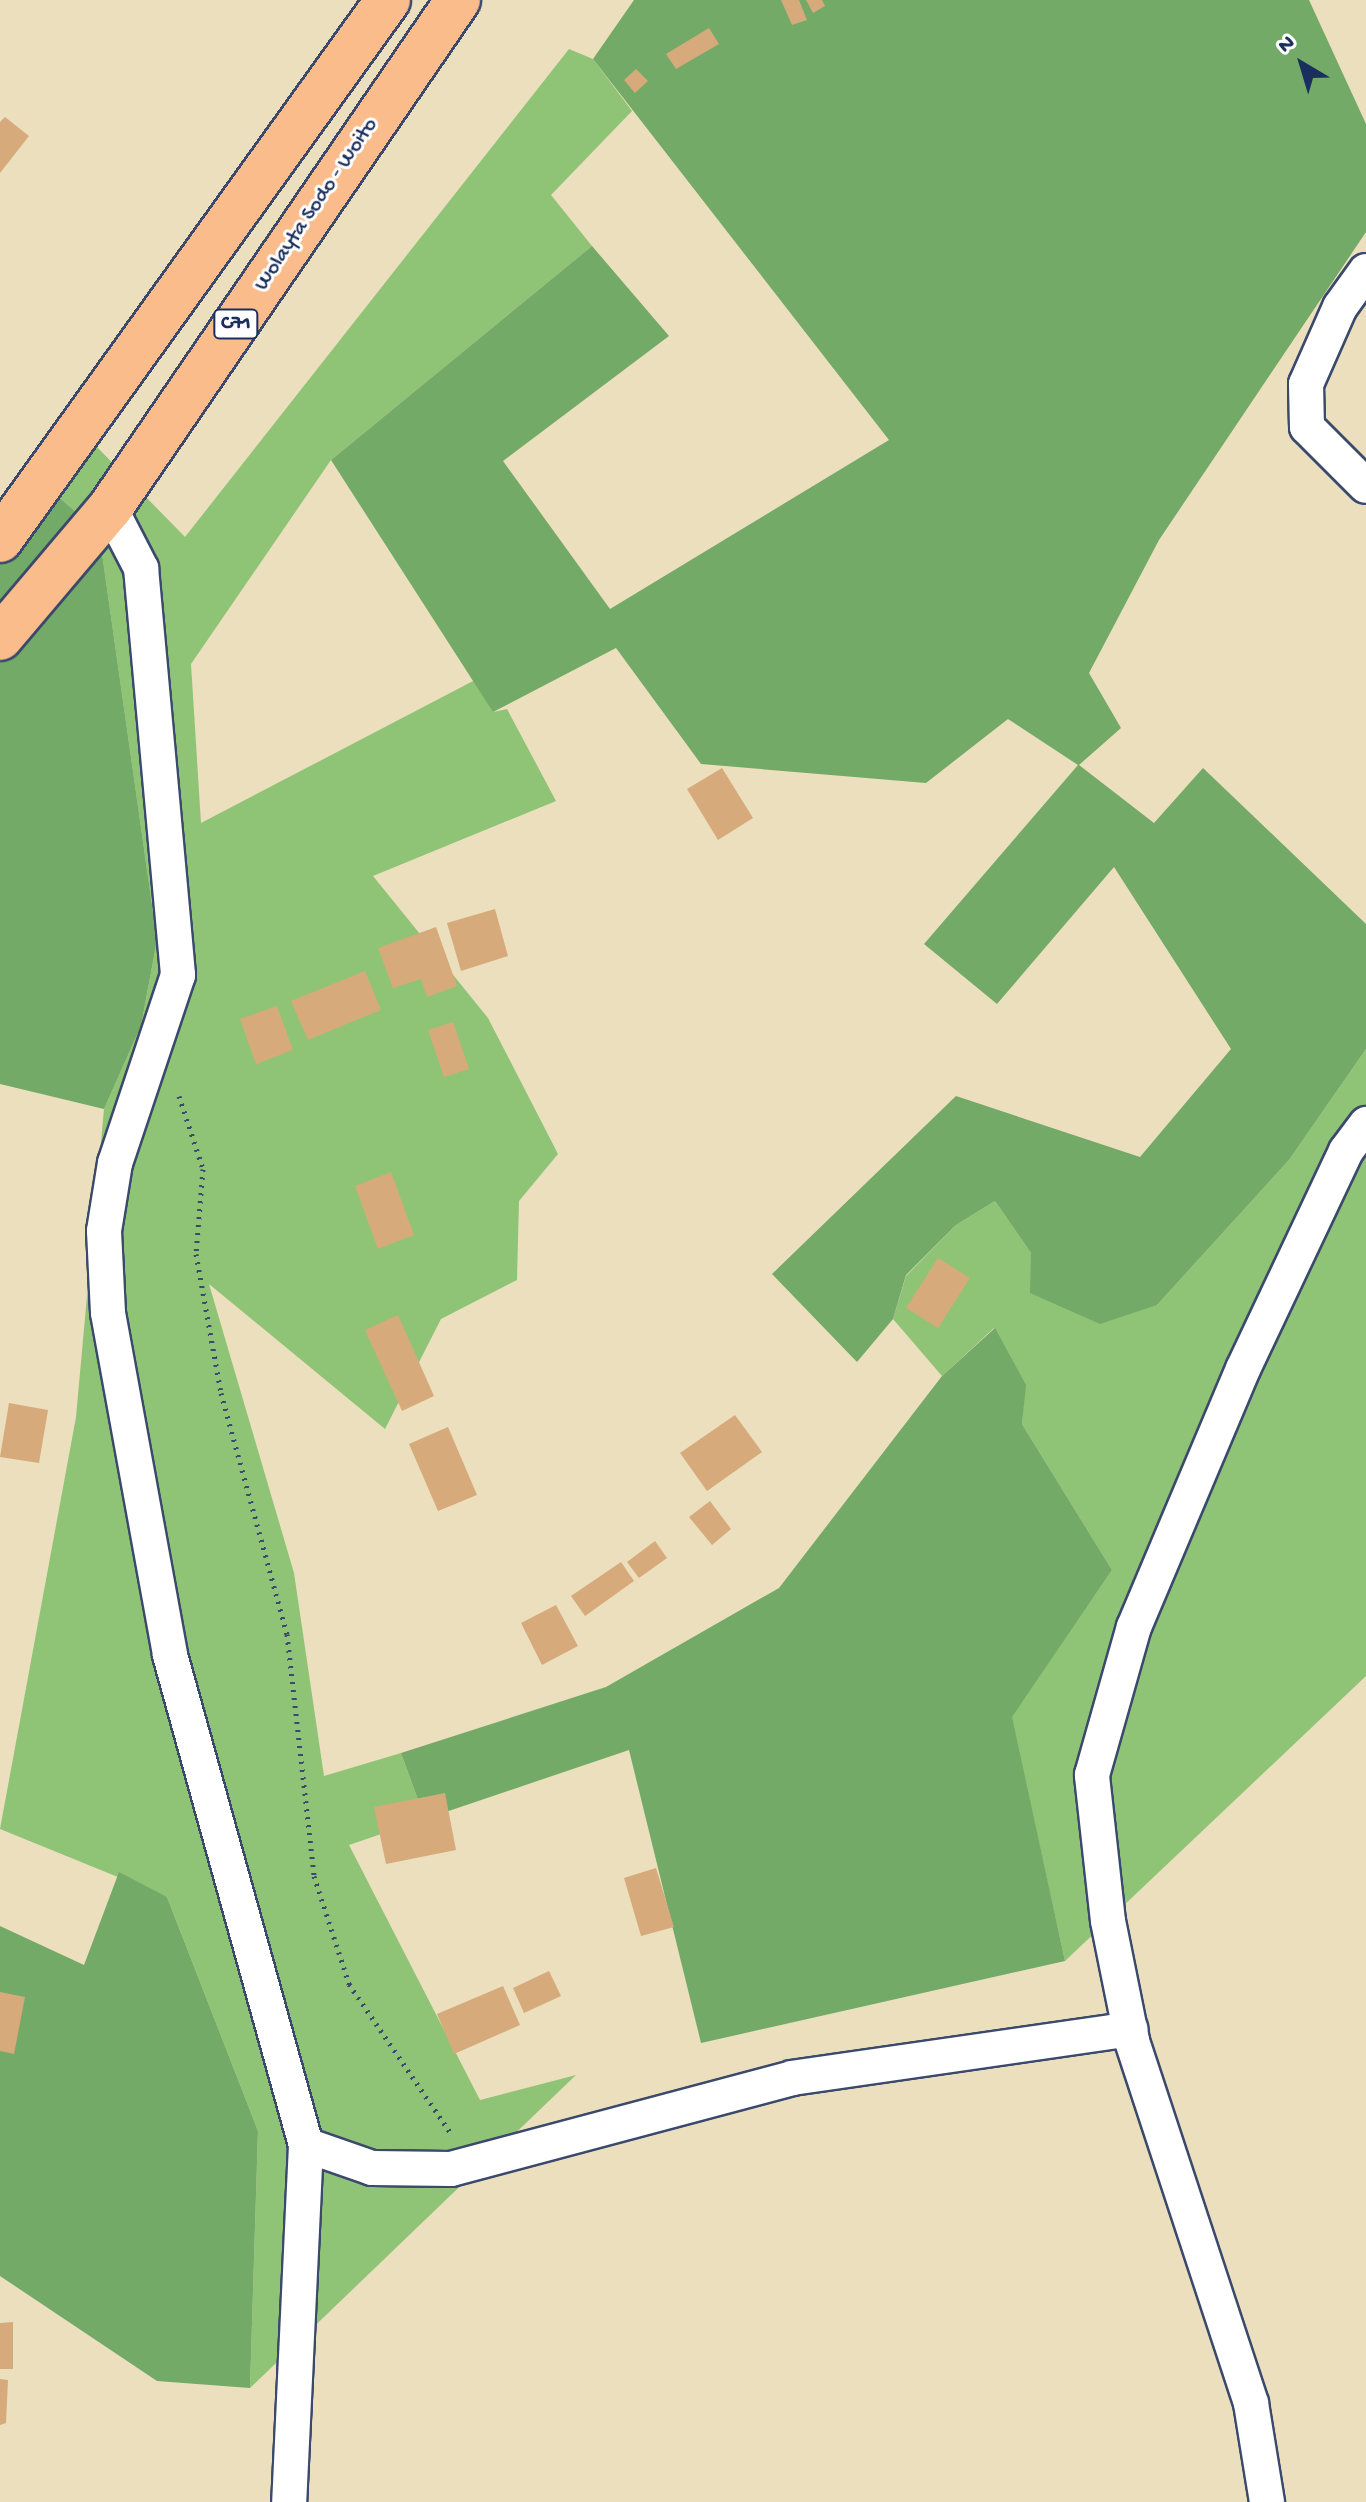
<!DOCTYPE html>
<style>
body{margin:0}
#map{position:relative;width:1366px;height:2502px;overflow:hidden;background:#ebdfbd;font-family:"Gochi Hand",sans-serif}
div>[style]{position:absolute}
.green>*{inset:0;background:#8fc476}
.forest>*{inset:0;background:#73aa67}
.building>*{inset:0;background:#d7aa7b}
.path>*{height:5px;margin-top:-2.5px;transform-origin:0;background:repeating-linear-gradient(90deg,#3a496c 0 2px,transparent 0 8px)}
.roads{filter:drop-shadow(2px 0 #3a496c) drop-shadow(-2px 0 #3a496c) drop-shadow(0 2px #3a496c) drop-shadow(0 -2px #3a496c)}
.street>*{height:34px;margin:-17px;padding:0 17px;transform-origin:17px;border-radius:17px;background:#fff}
.highway>*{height:44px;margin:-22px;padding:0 22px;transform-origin:22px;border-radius:22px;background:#fabc8b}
span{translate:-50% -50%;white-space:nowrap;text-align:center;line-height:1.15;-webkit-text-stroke:6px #fff;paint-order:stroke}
.shield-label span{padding:2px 6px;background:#fff;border:2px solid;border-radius:6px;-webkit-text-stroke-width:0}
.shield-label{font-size:20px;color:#1b2f5e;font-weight:700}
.street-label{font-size:22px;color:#1b2f5e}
.north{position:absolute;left:1262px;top:24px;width:80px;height:80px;-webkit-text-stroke:6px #fff;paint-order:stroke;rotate:322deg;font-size:22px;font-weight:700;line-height:32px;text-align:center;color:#1b2f5e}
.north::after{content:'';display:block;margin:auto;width:28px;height:36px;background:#1b2f5e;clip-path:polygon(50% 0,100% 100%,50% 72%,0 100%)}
</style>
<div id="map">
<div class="green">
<i style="clip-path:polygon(569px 49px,593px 59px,632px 111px,551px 195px,592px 246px,331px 460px,191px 664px,201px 823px,475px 680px,493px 712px,507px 709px,556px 801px,373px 876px,488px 1018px,558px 1154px,519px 1201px,517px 1280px,441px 1319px,385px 1429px,209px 1284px,294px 1573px,324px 1776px,401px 1753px,425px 1819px,349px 1845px,480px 2100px,576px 2075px,250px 2388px,258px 2131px,167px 1897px,0 1829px,76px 1417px,104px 1109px,141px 1026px,157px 940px,99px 532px,53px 492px,95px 445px,185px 537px)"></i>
<i style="clip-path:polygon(1366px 1049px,1366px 1676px,1065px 1961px,1011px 1717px,1112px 1570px,1022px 1424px,1025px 1385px,994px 1328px,942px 1376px,893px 1319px,906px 1276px,956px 1225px,995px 1201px,1031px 1253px,1157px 1305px,1289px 1160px)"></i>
</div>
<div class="forest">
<i style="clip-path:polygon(634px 0,1309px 0,1366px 124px,1366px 232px,1159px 540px,1089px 673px,1121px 728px,1079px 765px,1154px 823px,1203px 768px,1366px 924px,1366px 1049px,1289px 1160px,1157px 1305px,1100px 1324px,1030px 1293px,1031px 1253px,995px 1201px,956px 1225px,906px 1275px,893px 1319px,857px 1362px,772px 1274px,956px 1096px,1140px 1157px,1231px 1049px,1114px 867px,997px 1004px,924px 944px,1078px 765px,1008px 719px,926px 783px,701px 764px,616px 648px,493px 712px,331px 460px,592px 246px,669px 336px,503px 461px,610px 609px,889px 440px,593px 59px)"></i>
<i style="clip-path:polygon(53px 492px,99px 532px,157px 940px,141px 1026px,104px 1109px,0 1084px,0 563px)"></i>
<i style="clip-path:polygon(995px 1328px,1026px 1385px,1022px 1424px,1112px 1570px,1012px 1717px,1065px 1961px,701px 2043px,629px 1750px,425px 1819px,401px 1753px,606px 1687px,779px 1588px,942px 1376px)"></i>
<i style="clip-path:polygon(119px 1872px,167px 1897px,258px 2131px,250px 2388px,157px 2381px,0 2276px,0 1926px,84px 1965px)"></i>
</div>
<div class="building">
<i style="clip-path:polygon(781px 0,799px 0,807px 20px,792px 25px)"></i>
<i style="clip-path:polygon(806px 0,822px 0,825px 6px,813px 13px)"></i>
<i style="clip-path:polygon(709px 28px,719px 44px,676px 69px,666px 54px)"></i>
<i style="clip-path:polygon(636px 69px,648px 81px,635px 93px,624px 80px)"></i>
<i style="clip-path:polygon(5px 117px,29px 136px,0 173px,0 122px)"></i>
<i style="clip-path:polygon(722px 768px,753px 818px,718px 840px,687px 789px)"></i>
<i style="clip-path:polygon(495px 909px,508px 956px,461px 971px,447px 923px)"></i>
<i style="clip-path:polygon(436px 927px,457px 986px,427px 997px,421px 979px,393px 988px,378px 948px)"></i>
<i style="clip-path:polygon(365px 971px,381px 1010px,308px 1040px,291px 1001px)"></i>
<i style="clip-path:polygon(277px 1006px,293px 1050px,256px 1064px,240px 1019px)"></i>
<i style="clip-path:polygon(453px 1022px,469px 1069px,444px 1077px,428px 1030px)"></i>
<i style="clip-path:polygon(391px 1172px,414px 1235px,378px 1249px,355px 1186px)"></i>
<i style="clip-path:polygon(938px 1258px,970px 1278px,938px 1328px,906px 1308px)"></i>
<i style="clip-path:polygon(398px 1315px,434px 1396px,402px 1411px,365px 1330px)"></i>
<i style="clip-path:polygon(9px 1403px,48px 1410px,39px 1463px,0 1457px)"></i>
<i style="clip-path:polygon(735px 1415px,762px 1452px,707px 1491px,680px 1453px)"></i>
<i style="clip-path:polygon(448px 1427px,477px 1495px,438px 1511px,409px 1444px)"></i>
<i style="clip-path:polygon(710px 1501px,731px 1529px,712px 1545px,689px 1517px)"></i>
<i style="clip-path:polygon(655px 1541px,667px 1558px,639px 1578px,627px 1562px)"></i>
<i style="clip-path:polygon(621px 1562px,634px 1581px,585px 1616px,571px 1596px)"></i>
<i style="clip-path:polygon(556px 1605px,578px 1646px,542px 1665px,521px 1623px)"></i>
<i style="clip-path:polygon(445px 1793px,456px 1850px,386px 1864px,374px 1807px)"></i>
<i style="clip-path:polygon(656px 1868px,674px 1927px,641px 1936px,624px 1878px)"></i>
<i style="clip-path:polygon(549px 1971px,561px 1996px,524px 2013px,513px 1988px)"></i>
<i style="clip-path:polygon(503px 1986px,520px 2025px,454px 2054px,437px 2014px)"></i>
<i style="clip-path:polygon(0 1992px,25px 1997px,14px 2054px,0 2051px)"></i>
<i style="clip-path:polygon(13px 2322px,13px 2369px,0 2369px,0 2323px)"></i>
<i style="clip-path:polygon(0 2379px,8px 2380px,6px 2423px,0 2425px)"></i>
</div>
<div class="path">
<i style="left:179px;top:1096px;width:77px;rotate:71.8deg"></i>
<i style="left:203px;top:1169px;width:85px;rotate:94.7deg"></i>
<i style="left:196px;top:1254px;width:141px;rotate:79.8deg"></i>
<i style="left:221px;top:1393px;width:250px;rotate:74.7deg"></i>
<i style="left:287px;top:1634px;width:244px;rotate:83.6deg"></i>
<i style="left:314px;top:1876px;width:114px;rotate:72deg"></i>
<i style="left:349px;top:1984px;width:179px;rotate:55.7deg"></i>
</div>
<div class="roads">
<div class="street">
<i style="left:1366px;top:271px;width:44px;rotate:125.8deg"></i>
<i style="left:1340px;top:307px;width:84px;rotate:113.8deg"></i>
<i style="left:1306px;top:384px;width:43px;rotate:88.7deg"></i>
<i style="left:1307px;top:427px;width:83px;rotate:45deg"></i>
<i style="left:110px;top:508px;width:68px;rotate:62.7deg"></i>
<i style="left:141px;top:568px;width:409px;rotate:84.8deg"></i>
<i style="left:178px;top:975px;width:198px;rotate:108.5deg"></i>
<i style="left:115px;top:1163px;width:69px;rotate:99.2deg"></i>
<i style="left:104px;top:1231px;width:82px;rotate:87.2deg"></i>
<i style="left:108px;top:1313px;width:348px;rotate:79.7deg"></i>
<i style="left:170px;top:1655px;width:509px;rotate:74.49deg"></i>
<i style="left:306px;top:2145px;width:357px;rotate:92.7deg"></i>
<i style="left:306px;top:2145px;width:70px;rotate:19.2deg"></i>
<i style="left:372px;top:2168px;width:79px;rotate:0.7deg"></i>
<i style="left:451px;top:2169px;width:353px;rotate:-14.9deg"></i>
<i style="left:792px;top:2078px;width:342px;rotate:-8.2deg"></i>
<i style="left:1267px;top:2502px;width:100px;rotate:-99.2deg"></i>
<i style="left:1251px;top:2403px;width:382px;rotate:-108.2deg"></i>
<i style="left:1132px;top:2040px;width:121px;rotate:-101.4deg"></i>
<i style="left:1108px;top:1921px;width:147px;rotate:-96.3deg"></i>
<i style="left:1092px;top:1775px;width:154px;rotate:-74.2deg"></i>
<i style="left:1134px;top:1627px;width:280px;rotate:-67.1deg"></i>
<i style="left:1243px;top:1369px;width:241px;rotate:-64.7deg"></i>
<i style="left:1346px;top:1151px;width:34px;rotate:-53deg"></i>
</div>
<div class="highway">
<i style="left:0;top:540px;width:665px;rotate:-54.3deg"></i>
<i style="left:0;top:638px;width:170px;rotate:-49.8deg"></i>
<i style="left:110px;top:508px;width:616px;rotate:-55.59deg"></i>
</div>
</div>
<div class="shield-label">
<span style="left:236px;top:324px">C71</span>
</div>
<div class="street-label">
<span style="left:317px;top:205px;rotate:-56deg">Wolayta Sodo - Woito</span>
</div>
<div class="north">N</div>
</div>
